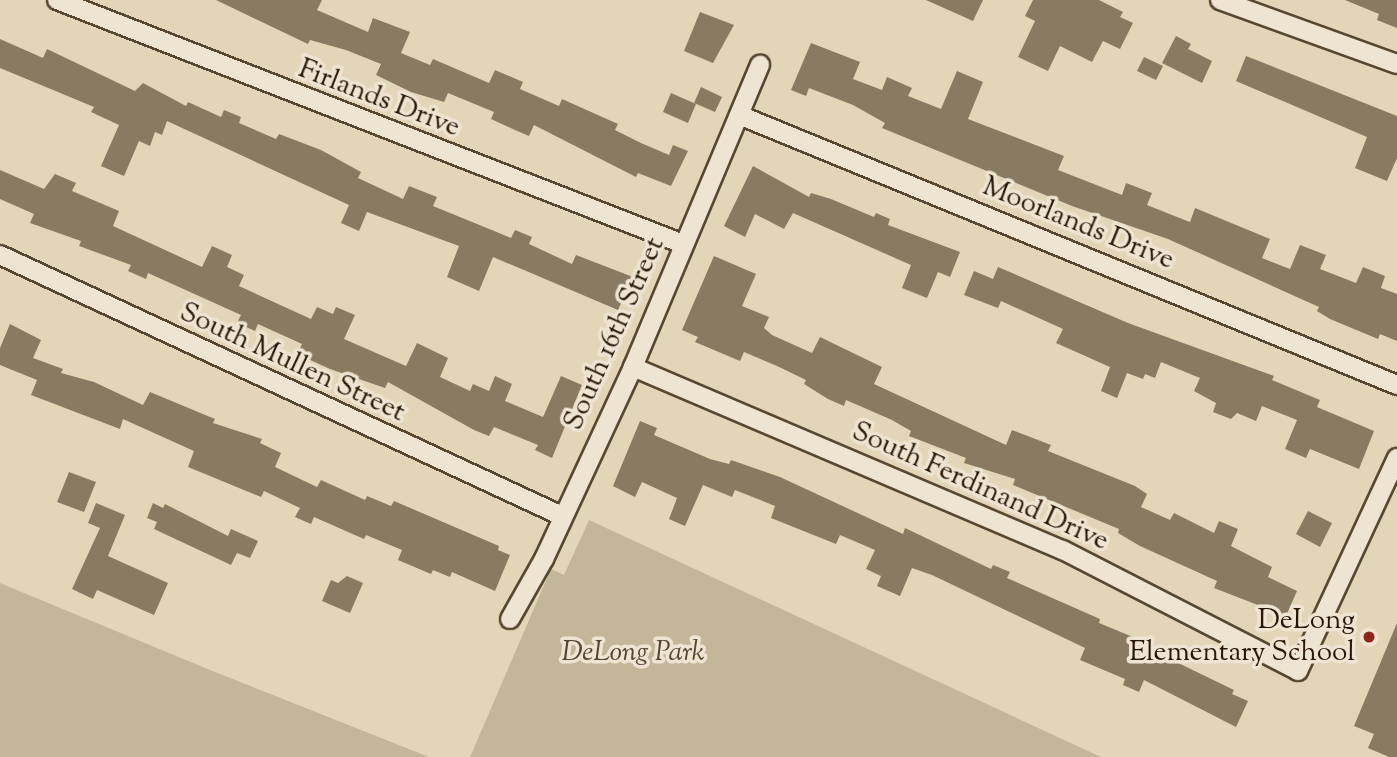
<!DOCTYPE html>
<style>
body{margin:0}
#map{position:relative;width:1397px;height:757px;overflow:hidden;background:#e3d6b8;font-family:"Sorts Mill Goudy",serif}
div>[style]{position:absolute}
.green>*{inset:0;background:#c3b699}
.building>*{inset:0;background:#897a61}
.roads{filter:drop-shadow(2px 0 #574730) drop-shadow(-2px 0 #574730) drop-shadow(0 2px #574730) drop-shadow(0 -2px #574730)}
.street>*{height:18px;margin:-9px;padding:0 9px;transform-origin:9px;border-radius:9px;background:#ede4d1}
.dots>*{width:19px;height:19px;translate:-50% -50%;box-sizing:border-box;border:4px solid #ede4d1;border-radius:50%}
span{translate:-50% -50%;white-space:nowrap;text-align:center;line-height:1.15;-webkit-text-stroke:7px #ede4d1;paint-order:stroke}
.street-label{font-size:28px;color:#281703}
.poi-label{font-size:28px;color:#281703}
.right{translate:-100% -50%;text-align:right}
.park-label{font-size:28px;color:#564730;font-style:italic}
</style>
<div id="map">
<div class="green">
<i style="clip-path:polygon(589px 520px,1101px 757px,470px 757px,551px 569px,564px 575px)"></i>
<i style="clip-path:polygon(0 583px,210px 670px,429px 757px,0 757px)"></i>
</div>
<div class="building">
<i style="clip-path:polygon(216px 0,322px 0,317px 10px,368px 32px,373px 18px,410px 32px,401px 53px,430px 65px,433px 59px,489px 83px,495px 70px,523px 82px,520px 89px,559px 106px,562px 99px,618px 124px,615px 130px,641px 143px,669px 155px,673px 145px,688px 151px,671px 186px,638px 173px,636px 177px,534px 125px,529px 136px,515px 130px,491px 119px,494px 112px,448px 93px,444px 102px,411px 92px,376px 75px,381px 64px,346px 50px,310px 40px,308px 44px)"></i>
<i style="clip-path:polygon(926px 0,983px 0,973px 21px)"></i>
<i style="clip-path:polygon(1033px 0,1099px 0,1123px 12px,1120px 17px,1133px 23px,1120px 49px,1103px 41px,1092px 62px,1060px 46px,1048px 71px,1018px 57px,1035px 21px,1025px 16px)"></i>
<i style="clip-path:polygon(1345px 0,1397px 0,1397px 28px,1377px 20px,1379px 14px)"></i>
<i style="clip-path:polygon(700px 12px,734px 25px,713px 63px,684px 51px)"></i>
<i style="clip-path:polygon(1176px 36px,1191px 44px,1188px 49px,1212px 61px,1202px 83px,1162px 63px)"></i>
<i style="clip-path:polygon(0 39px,43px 58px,47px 49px,135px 91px,143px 83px,186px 106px,188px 102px,221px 117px,224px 110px,241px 117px,239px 123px,276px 139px,279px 134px,321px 150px,361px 172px,358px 178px,403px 199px,409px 186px,437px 197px,433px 206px,511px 238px,515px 230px,532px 237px,529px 244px,572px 264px,576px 255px,633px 277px,618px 310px,493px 257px,479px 291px,447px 277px,459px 246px,367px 212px,359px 231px,341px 223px,349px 205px,167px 121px,162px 135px,155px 132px,150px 146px,139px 141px,124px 176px,101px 166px,119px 125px,91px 112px,94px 107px,0 68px)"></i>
<i style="clip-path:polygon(811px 43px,860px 62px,853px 79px,882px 90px,887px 77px,912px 88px,908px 96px,941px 109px,957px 71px,983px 82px,968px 119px,1064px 156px,1058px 170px,1122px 195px,1126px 183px,1152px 193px,1147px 205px,1177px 217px,1190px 222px,1195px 208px,1270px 239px,1262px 258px,1290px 269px,1300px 245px,1326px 255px,1320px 269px,1356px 283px,1363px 267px,1385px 276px,1381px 288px,1397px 294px,1397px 341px,1380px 334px,1378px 339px,1330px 319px,1317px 311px,1319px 307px,1168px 239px,1072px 206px,882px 128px,885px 123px,853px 105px,809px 88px,806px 96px,791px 90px)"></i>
<i style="clip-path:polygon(1246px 56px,1397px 116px,1397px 158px,1387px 181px,1355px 168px,1367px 137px,1236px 81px)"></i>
<i style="clip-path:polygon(1144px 57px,1163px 66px,1156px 80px,1137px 71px)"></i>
<i style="clip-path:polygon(701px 87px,722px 97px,715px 112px,694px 103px)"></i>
<i style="clip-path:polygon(671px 93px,696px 104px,688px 123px,663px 112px)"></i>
<i style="clip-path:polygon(753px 166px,809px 197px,811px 193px,831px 199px,874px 217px,876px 213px,890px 219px,888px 225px,960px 252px,950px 277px,938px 272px,927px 298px,902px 288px,911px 265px,793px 213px,784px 229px,755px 214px,745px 237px,724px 226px)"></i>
<i style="clip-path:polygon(0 170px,44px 189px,55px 174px,76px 183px,72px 191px,119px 211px,113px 226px,202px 267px,212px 246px,232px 255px,227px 267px,244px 275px,239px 286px,311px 319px,317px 307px,333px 314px,336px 307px,355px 315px,344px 339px,406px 366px,417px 343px,448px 358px,440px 377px,470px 391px,473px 384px,489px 391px,495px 376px,512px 384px,505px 401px,543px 417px,561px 376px,582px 385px,552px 458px,535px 450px,538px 445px,494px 427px,489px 436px,474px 430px,388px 382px,385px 388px,330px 369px,297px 354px,302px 344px,258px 324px,255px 331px,237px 323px,241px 315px,148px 273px,146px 279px,128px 271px,131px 265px,79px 246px,81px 241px,30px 223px,34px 214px,0 199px)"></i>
<i style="clip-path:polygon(714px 256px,756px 274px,742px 306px,769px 317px,764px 328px,772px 335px,812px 353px,820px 337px,882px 367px,874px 384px,1006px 445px,1012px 430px,1051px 445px,1048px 451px,1135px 486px,1147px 494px,1141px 507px,1170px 520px,1174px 513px,1214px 533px,1219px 521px,1238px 529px,1231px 546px,1272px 567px,1268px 577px,1297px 591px,1286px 616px,1214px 588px,1217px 581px,1140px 546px,1118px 533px,1119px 529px,1013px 485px,1015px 479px,964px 463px,966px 458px,909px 436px,911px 431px,892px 420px,846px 400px,844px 406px,828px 399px,804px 384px,806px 380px,777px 366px,744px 352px,740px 361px,695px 342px,698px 337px,682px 330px)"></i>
<i style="clip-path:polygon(998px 267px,1128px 323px,1274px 376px,1272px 380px,1320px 400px,1317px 407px,1374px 431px,1359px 469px,1310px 449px,1306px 458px,1285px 449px,1297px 420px,1262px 406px,1256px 421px,1237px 413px,1231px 419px,1213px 412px,1216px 403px,1194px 391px,1200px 378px,1161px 362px,1155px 378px,1145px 374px,1143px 379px,1127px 373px,1117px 398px,1101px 391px,1110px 367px,1056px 343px,1063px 329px,1001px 301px,998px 308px,964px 295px,974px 271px,993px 279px)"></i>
<i style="clip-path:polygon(10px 324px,41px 340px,33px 358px,63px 369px,61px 373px,94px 382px,143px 405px,150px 392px,215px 419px,213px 423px,262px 439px,260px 443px,281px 453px,275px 467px,317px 487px,321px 480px,365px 500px,367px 496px,391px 506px,394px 501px,499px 546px,498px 550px,510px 555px,495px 591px,452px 572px,450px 577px,433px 570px,431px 574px,398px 560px,402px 550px,366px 535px,364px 539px,314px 517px,311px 524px,295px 517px,300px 508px,264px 491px,261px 497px,188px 467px,194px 451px,123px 419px,120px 429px,31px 395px,37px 380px,0 365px,0 348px)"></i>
<i style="clip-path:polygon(640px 421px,657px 428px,654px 435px,710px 459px,729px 464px,731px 460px,780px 477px,903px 534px,905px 528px,991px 569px,993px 565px,1010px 572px,1007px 578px,1100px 619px,1099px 623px,1145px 642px,1143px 646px,1234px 690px,1232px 694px,1248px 701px,1236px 727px,1144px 680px,1139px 692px,1123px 685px,1125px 679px,1080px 660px,1085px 648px,932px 575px,912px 568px,900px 596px,877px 586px,881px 576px,866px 569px,875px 550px,840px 535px,836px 544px,771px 518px,775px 506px,735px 490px,732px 497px,703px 485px,685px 526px,669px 519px,677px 498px,642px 482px,635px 497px,613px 486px)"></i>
<i style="clip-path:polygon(69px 472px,96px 482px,84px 512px,57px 502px)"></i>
<i style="clip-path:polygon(96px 503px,125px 515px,108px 556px,168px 583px,154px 615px,97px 590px,93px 599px,72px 589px,100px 528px,88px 523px)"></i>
<i style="clip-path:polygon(153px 503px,163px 508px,165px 504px,228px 536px,231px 529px,258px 541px,250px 558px,237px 553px,231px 565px,154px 529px,157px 522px,147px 518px)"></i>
<i style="clip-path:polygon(1308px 511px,1332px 523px,1320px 547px,1296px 534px)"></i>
<i style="clip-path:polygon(347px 576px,363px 583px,350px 613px,322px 601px,331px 580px,338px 583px)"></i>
<i style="clip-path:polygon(1397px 623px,1397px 757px,1389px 757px,1368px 748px,1374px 734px,1354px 726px)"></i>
</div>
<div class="roads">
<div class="street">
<i style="left:57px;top:0;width:672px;rotate:21.29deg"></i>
<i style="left:1220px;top:0;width:188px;rotate:19.9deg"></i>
<i style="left:739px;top:115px;width:711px;rotate:22.31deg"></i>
<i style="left:0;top:255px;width:620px;rotate:24.91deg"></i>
<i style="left:633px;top:367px;width:467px;rotate:23.1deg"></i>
<i style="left:1063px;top:550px;width:264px;rotate:27.2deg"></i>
<i style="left:1298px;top:671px;width:235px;rotate:-65.1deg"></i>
<i style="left:510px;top:619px;width:69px;rotate:-60.5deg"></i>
<i style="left:544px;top:559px;width:212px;rotate:-65.1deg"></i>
<i style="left:633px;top:367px;width:328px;rotate:-67.2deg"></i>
</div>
</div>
<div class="dots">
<i style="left:1369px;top:637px;background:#8f2418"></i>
</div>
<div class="street-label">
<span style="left:379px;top:99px;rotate:21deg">Firlands Drive</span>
<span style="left:1078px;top:224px;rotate:22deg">Moorlands Drive</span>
<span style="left:615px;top:334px;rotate:-66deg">South 16th Street</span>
<span style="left:292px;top:363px;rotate:25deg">South Mullen Street</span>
<span style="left:980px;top:487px;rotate:24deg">South Ferdinand Drive</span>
</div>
<div class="poi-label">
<span class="right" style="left:1355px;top:637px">DeLong<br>Elementary School</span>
</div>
<div class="park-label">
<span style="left:633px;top:653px">DeLong Park</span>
</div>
</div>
